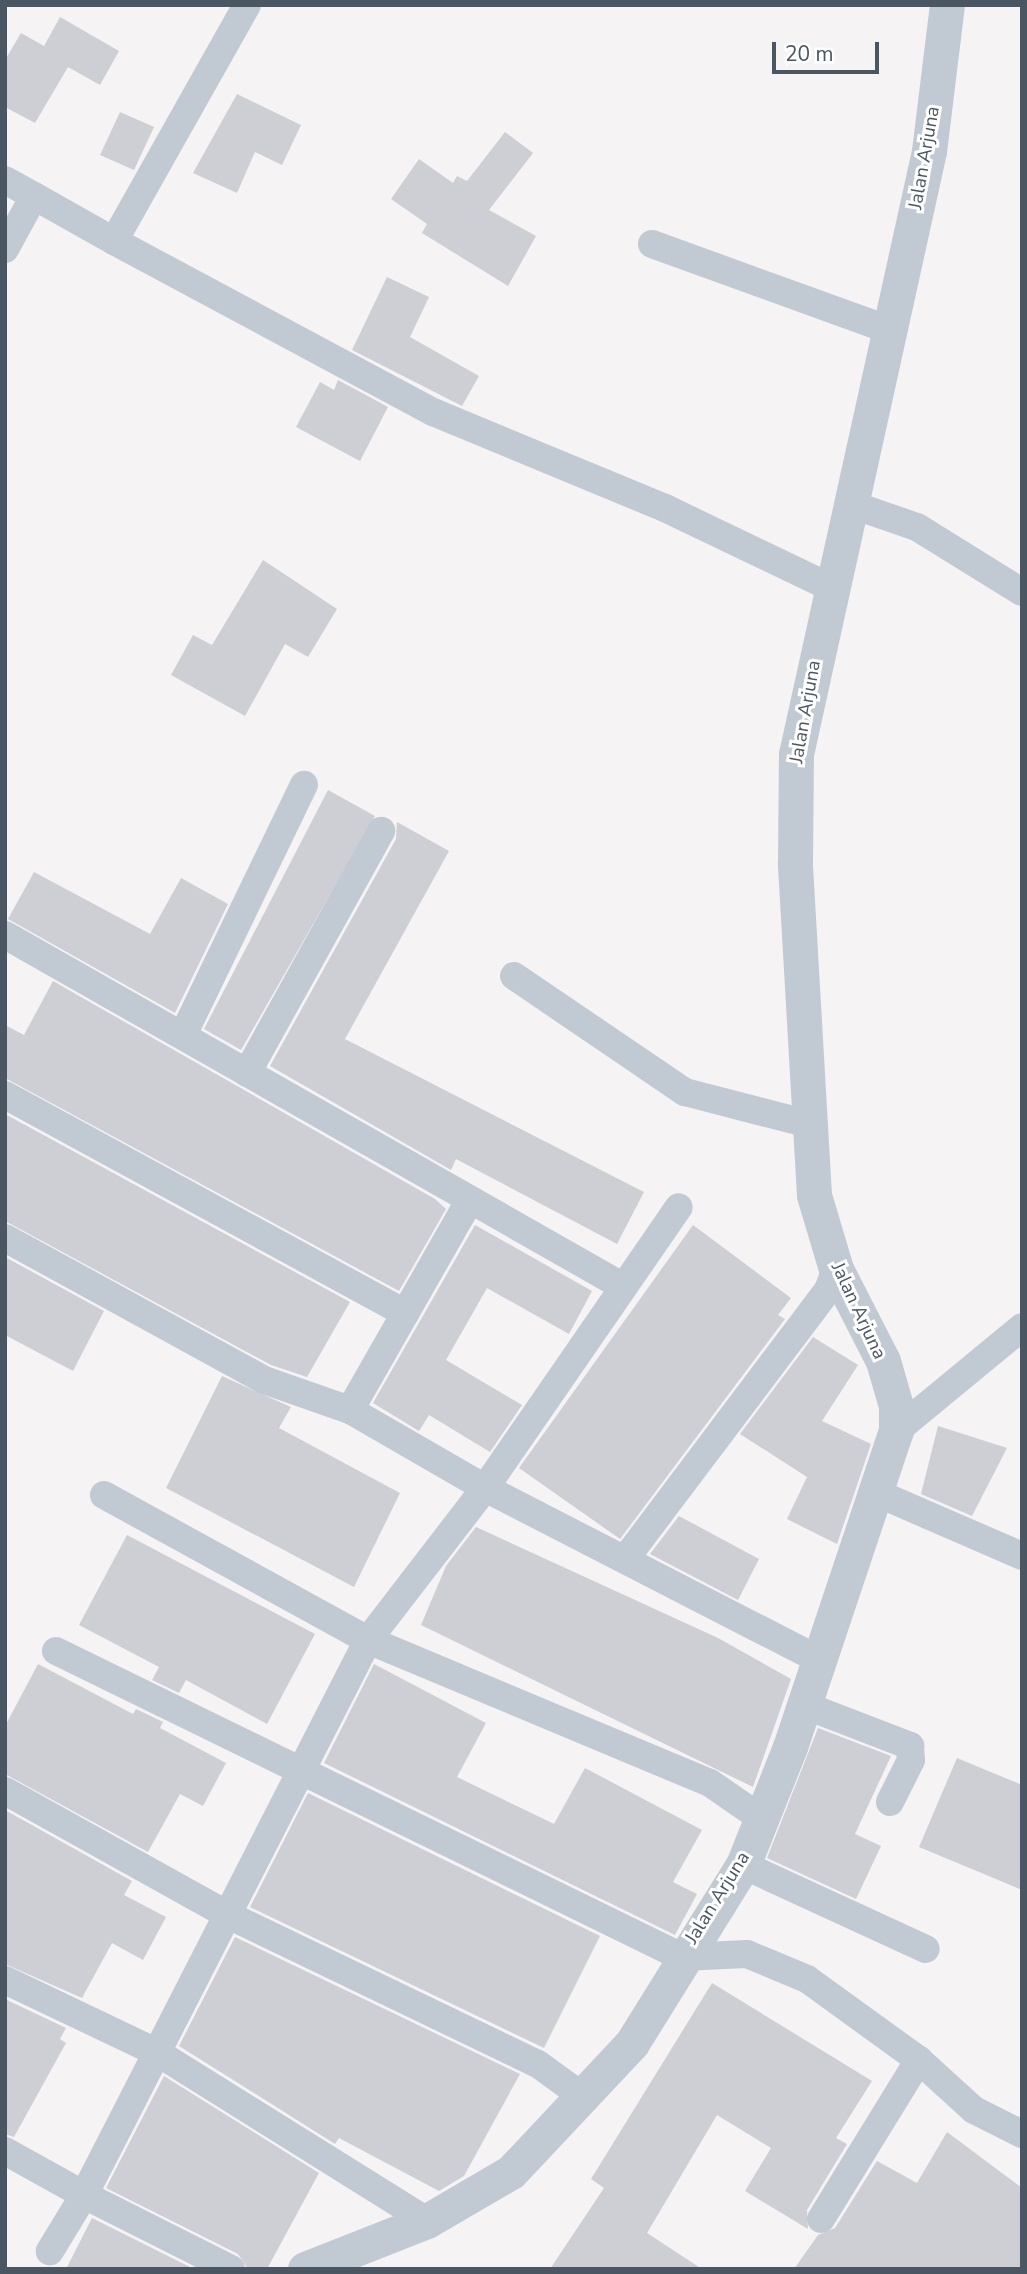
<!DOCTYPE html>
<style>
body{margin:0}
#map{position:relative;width:1027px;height:2274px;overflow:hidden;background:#f5f3f3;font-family:"Nunito Sans",sans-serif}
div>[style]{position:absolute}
.building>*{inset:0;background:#cdcfd5}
.minor>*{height:28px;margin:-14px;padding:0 14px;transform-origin:14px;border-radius:14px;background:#c1cad2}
.tertiary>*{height:35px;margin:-17.5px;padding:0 17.5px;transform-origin:17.5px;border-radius:17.5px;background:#c1cad2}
span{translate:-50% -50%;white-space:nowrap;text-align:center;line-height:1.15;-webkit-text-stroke:6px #fff;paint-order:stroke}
.street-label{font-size:19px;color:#4a5661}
.frame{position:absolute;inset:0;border:7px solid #4a5661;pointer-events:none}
.scale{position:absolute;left:772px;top:42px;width:107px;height:32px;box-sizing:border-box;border:4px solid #4a5661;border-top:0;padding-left:9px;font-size:21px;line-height:24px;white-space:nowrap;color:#4a5661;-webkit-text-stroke:5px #fff;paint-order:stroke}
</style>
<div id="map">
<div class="building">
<i style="clip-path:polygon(60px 17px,119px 51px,100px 85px,68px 67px,35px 123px,5px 107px,5px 60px,21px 33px,44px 46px)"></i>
<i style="clip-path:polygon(237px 94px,301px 125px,282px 165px,255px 152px,237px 193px,193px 173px)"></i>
<i style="clip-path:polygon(120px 112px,154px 127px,134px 170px,100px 155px)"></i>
<i style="clip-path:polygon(505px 132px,533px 153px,489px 210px,536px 236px,508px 286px,422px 233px,427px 224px,391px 199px,419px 159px,453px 183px,457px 176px,467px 181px)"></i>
<i style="clip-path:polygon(387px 277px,429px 297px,410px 337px,479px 376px,462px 406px,352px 350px)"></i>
<i style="clip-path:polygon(338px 380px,388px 407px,360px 461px,296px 427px,320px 382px,334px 390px)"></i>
<i style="clip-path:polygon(263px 560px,337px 609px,308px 657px,285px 644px,245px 716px,171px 675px,193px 635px,212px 645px)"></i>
<i style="clip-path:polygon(328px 790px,375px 816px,241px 1050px,204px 1029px)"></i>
<i style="clip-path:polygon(397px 822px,449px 851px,345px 1039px,644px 1192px,617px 1244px,456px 1159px,451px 1170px,270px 1066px,396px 839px)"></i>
<i style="clip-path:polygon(34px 872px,150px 934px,181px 878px,228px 904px,175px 1013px,8px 919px)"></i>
<i style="clip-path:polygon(53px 981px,435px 1199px,446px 1209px,399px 1291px,5px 1078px,5px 1025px,24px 1035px)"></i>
<i style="clip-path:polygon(5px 1114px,350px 1302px,307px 1377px,271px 1365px,5px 1221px)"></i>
<i style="clip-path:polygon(475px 1225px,592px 1291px,569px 1334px,487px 1288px,446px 1360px,522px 1405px,490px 1452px,429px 1415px,419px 1431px,373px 1403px)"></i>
<i style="clip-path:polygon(693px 1225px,791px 1298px,778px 1315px,785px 1319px,620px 1539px,519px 1468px)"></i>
<i style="clip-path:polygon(5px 1257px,104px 1311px,73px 1371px,5px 1335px)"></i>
<i style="clip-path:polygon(813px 1337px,858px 1365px,822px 1421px,871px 1444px,837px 1544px,787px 1519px,807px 1477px,740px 1434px)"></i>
<i style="clip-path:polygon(222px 1376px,291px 1407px,279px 1428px,400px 1493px,354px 1587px,166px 1488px)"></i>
<i style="clip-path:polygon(938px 1426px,1007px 1448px,972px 1516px,921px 1494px)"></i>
<i style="clip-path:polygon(679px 1516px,759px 1559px,738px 1600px,650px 1554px)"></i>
<i style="clip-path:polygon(476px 1527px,718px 1638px,791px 1679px,753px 1787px,421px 1625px,446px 1566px)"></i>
<i style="clip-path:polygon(127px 1535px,315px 1634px,267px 1724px,186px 1680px,179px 1693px,152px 1680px,159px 1667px,79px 1625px)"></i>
<i style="clip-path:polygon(38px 1664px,133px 1714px,136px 1709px,163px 1722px,160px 1728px,226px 1763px,203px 1806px,180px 1794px,148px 1852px,5px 1774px,5px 1726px)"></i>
<i style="clip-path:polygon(374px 1664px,486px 1723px,457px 1777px,554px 1824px,585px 1768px,702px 1830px,673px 1882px,697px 1894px,675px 1935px,324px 1763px)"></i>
<i style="clip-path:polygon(818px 1728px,891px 1756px,855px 1834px,881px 1846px,856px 1899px,767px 1858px)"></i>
<i style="clip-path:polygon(957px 1758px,1022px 1785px,1022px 1890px,919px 1847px)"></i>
<i style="clip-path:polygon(308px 1793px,600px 1936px,544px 2048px,250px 1907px)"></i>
<i style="clip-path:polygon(5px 1810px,132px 1881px,124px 1895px,166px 1917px,143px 1960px,112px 1943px,82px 1998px,5px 1964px)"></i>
<i style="clip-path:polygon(235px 1937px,520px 2074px,464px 2176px,439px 2191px,339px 2138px,335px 2144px,179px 2046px)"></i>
<i style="clip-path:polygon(712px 1983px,872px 2081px,836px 2138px,847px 2144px,807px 2210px,808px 2229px,745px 2191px,771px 2148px,717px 2115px,647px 2233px,702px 2269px,550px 2269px,604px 2188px,591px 2179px)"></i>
<i style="clip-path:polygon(5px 1999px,66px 2028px,60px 2039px,66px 2043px,14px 2137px,5px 2134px)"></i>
<i style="clip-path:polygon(164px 2076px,319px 2173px,267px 2269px,248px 2269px,238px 2254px,106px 2188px)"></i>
<i style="clip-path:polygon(947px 2132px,1022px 2188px,1022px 2269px,794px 2269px,818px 2235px,835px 2228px,877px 2161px,917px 2183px)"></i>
<i style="clip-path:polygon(92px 2218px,194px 2269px,66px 2269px)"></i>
</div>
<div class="minor">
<i style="left:5px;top:180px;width:33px;rotate:29deg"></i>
<i style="left:114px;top:241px;width:362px;rotate:28.2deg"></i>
<i style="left:433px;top:412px;width:251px;rotate:22.5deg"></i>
<i style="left:665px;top:508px;width:183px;rotate:25.6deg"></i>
<i style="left:652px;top:244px;width:252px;rotate:19.9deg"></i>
<i style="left:5px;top:249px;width:60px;rotate:-61.3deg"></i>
<i style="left:34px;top:196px;width:92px;rotate:29.4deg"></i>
<i style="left:114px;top:241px;width:271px;rotate:-60.6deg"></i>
<i style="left:853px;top:505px;width:68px;rotate:19deg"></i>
<i style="left:917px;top:527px;width:123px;rotate:31.8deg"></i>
<i style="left:5px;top:935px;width:710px;rotate:29.63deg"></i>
<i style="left:514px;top:976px;width:207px;rotate:34.2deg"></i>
<i style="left:685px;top:1092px;width:128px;rotate:14.5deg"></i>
<i style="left:183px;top:1035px;width:278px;rotate:-64.2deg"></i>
<i style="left:247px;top:1073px;width:277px;rotate:-61deg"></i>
<i style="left:5px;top:1095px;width:456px;rotate:28.6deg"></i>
<i style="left:5px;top:1238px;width:295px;rotate:28.7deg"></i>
<i style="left:264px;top:1380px;width:91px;rotate:19.2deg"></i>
<i style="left:350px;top:1410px;width:156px;rotate:30deg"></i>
<i style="left:485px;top:1488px;width:341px;rotate:-55.4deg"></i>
<i style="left:350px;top:1410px;width:242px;rotate:-60.3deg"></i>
<i style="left:896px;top:1431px;width:163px;rotate:-39.5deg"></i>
<i style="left:877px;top:1493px;width:158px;rotate:23.5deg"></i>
<i style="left:104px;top:1495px;width:301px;rotate:28.8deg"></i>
<i style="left:368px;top:1640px;width:371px;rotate:22.7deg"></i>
<i style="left:710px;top:1783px;width:62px;rotate:34.5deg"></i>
<i style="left:626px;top:1558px;width:336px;rotate:-53deg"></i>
<i style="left:828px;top:1290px;width:22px;rotate:-69deg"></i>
<i style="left:56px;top:1651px;width:697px;rotate:26.05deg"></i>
<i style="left:682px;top:1957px;width:65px;rotate:-2.6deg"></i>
<i style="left:747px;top:1954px;width:65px;rotate:22.6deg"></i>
<i style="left:807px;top:1979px;width:138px;rotate:35.9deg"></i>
<i style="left:919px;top:2060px;width:74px;rotate:42.3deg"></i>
<i style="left:974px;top:2110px;width:54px;rotate:26.6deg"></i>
<i style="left:804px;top:1705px;width:114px;rotate:21.1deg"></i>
<i style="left:910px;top:1746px;width:14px;rotate:86deg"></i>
<i style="left:911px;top:1760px;width:47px;rotate:116.6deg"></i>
<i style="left:5px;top:1791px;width:253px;rotate:29.1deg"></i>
<i style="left:226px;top:1914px;width:346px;rotate:25.7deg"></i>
<i style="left:538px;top:2064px;width:59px;rotate:36.1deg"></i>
<i style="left:743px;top:1865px;width:201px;rotate:24.7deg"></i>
<i style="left:5px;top:1980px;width:170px;rotate:25.5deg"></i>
<i style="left:158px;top:2053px;width:317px;rotate:32deg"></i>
<i style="left:5px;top:2151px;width:90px;rotate:29.1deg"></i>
<i style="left:84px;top:2195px;width:66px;rotate:121.3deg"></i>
<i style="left:821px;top:2219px;width:187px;rotate:-58.4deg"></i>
<i style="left:231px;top:2269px;width:165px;rotate:-153.3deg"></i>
<i style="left:84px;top:2195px;width:623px;rotate:-62.9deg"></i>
<i style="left:368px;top:1640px;width:192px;rotate:-52.4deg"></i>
<i style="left:485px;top:1488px;width:376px;rotate:27.2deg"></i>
</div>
<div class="tertiary">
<i style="left:305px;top:2269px;width:131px;rotate:-21.5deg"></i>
<i style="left:427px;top:2221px;width:97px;rotate:-30.3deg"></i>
<i style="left:511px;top:2172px;width:177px;rotate:-46.8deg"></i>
<i style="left:632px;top:2043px;width:210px;rotate:-58.1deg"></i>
<i style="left:743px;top:1865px;width:127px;rotate:-68.3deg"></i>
<i style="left:790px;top:1747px;width:333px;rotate:-71.5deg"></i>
<i style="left:896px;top:1431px;width:25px;rotate:-90deg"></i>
<i style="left:896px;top:1406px;width:47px;rotate:-106.1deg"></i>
<i style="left:883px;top:1361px;width:103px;rotate:-117.1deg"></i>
<i style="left:836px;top:1269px;width:77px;rotate:-106.6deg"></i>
<i style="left:814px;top:1195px;width:333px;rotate:-93.3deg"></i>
<i style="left:795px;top:863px;width:109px;rotate:-89.5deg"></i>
<i style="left:796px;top:754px;width:617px;rotate:-77.56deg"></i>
<i style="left:929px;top:151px;width:147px;rotate:-83deg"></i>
</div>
<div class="street-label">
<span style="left:925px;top:158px;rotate:-80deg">Jalan Arjuna</span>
<span style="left:806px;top:712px;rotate:-80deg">Jalan Arjuna</span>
<span style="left:858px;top:1311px;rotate:65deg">Jalan Arjuna</span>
<span style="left:718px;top:1898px;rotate:-58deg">Jalan Arjuna</span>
</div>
<div class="frame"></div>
<div class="scale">20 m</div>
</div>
